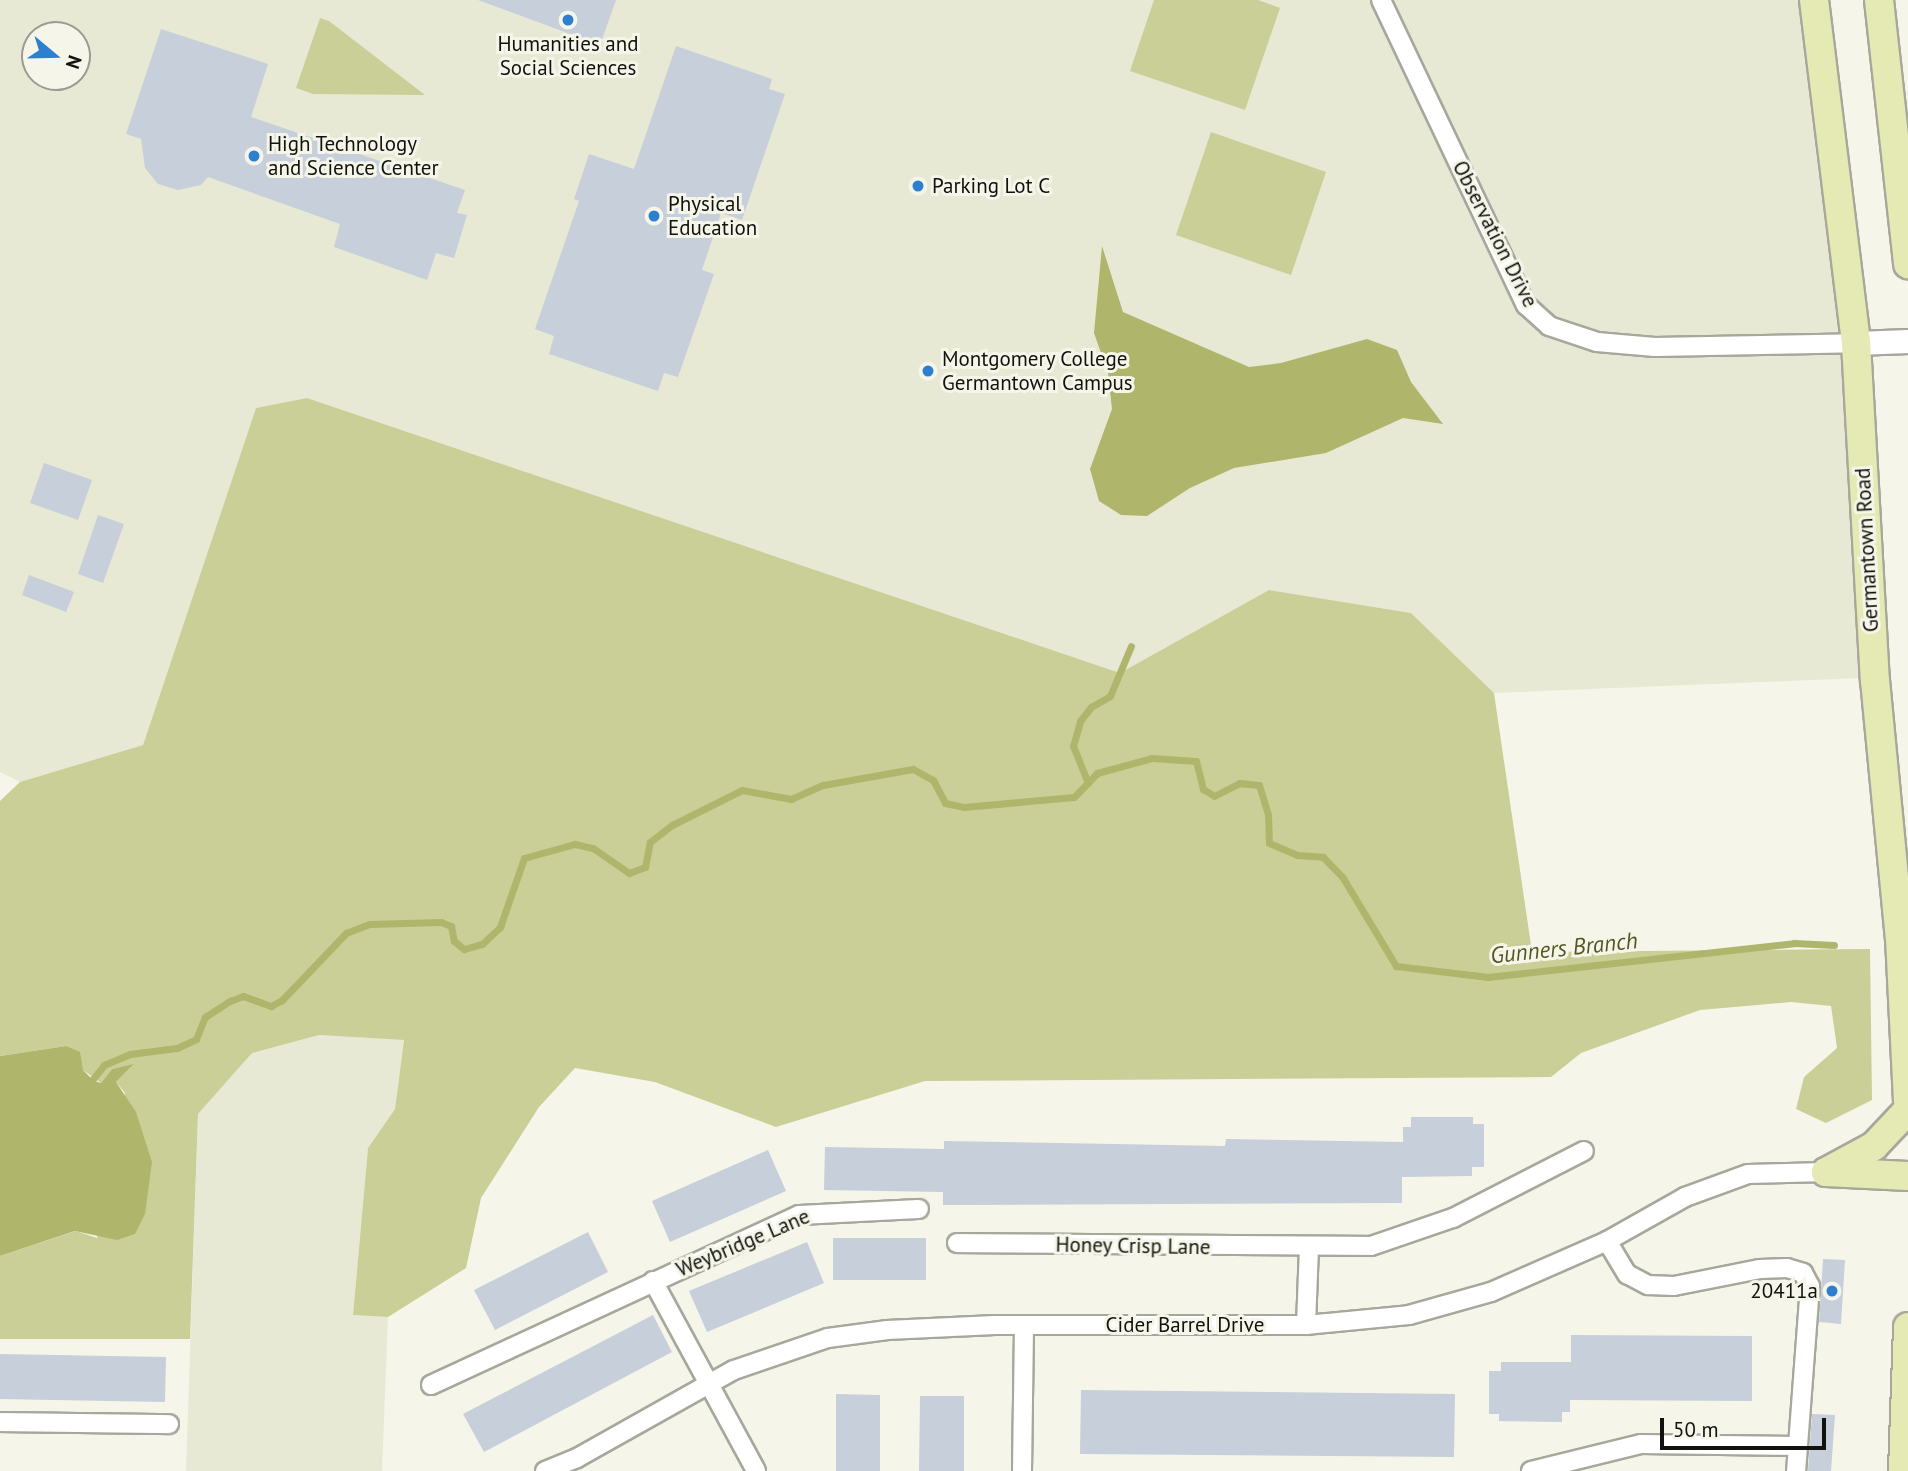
<!DOCTYPE html>
<style>
body{margin:0}
#map{position:relative;width:1908px;height:1471px;overflow:hidden;background:#f5f6e9;font-family:"PT Sans",sans-serif}
div>[style]{position:absolute}
.built>*{inset:0;background:#e7e9d5}
.green>*{inset:0;background:#cacf97}
.water>*{inset:0;background:#b0b56c}
.stream>*{height:7px;margin:-3.5px;padding:0 3.5px;transform-origin:3.5px;border-radius:3.5px;background:#b0b56c}
.building>*{inset:0;background:#c6cfda}
.roads{filter:drop-shadow(2px 0 #a7a89c) drop-shadow(-2px 0 #a7a89c) drop-shadow(0 2px #a7a89c) drop-shadow(0 -2px #a7a89c)}
.minor>*{height:18px;margin:-9px;padding:0 9px;transform-origin:9px;border-radius:9px;background:#fff}
.tertiary>*{height:23px;margin:-11.5px;padding:0 11.5px;transform-origin:11.5px;border-radius:11.5px;background:#fff}
.primary>*{height:28px;margin:-14px;padding:0 14px;transform-origin:14px;border-radius:14px;background:#e5e9b3}
.dots>*{width:19px;height:19px;translate:-50% -50%;box-sizing:border-box;border:4px solid #f5f6e9;border-radius:50%}
span{translate:-50% -50%;white-space:nowrap;text-align:center;line-height:1.15;-webkit-text-stroke:6px #f5f6e9;paint-order:stroke}
.poi-label{font-size:21px;color:#11120d}
.left{translate:0 -50%;text-align:left}
.right{translate:-100% -50%;text-align:right}
.street-label{font-size:21px;color:#11120d}
.water-label{font-size:23px;color:#545621;font-style:italic}
.north{position:absolute;left:21px;top:21px;width:70px;height:70px;box-sizing:border-box;background:#f5f6e9;border:2px solid #9a9b91;border-radius:50%;rotate:109deg;font-size:19px;font-weight:700;line-height:28px;text-align:center;color:#11120d}
.north::after{content:'';display:block;margin:auto;width:24px;height:32px;background:#2d80cf;clip-path:polygon(50% 0,100% 100%,50% 72%,0 100%)}
.scale{position:absolute;left:1660px;top:1418px;width:166px;height:32px;box-sizing:border-box;border:4px solid #11120d;border-top:0;padding-left:9px;font-size:21px;line-height:24px;white-space:nowrap;color:#11120d;-webkit-text-stroke:5px #f5f6e9;paint-order:stroke}
</style>
<div id="map">
<div class="built">
<i style="clip-path:polygon(evenodd,0 0,1814px 0,1856px 343px,1861px 678px,1494px 693px,1411px 613px,1269px 590px,1120px 673px,307px 398px,256px 408px,143px 745px,20px 782px,0 772px,0 0,35px 35px,77px 35px,77px 77px,35px 77px,35px 35px)"></i>
<i style="clip-path:polygon(319px 1035px,404px 1040px,395px 1109px,368px 1148px,353px 1315px,388px 1317px,382px 1471px,186px 1471px,198px 1114px,252px 1053px)"></i>
</div>
<div class="green">
<i style="clip-path:polygon(1154px 0,1258px 0,1280px 8px,1245px 110px,1130px 71px)"></i>
<i style="clip-path:polygon(320px 18px,329px 21px,425px 95px,313px 94px,296px 88px)"></i>
<i style="clip-path:polygon(1211px 132px,1326px 172px,1291px 275px,1176px 235px)"></i>
<i style="clip-path:polygon(307px 398px,1120px 673px,1269px 590px,1411px 613px,1494px 693px,1532px 952px,1870px 949px,1872px 1100px,1826px 1123px,1796px 1109px,1804px 1077px,1837px 1048px,1831px 1006px,1791px 1002px,1700px 1010px,1581px 1053px,1551px 1077px,925px 1081px,776px 1127px,655px 1082px,575px 1068px,539px 1107px,481px 1198px,466px 1268px,388px 1317px,353px 1315px,368px 1148px,395px 1109px,404px 1040px,319px 1035px,252px 1053px,198px 1114px,190px 1339px,0 1339px,0 1256px,76px 1231px,97px 1238px,125px 1093px,116px 1082px,133px 1065px,112px 1069px,101px 1083px,83px 1070px,66px 1046px,0 1056px,0 801px,20px 782px,143px 745px,256px 408px)"></i>
</div>
<div class="water">
<i style="clip-path:polygon(1102px 246px,1123px 312px,1249px 367px,1281px 363px,1367px 339px,1397px 350px,1411px 382px,1443px 424px,1403px 418px,1326px 453px,1234px 468px,1190px 488px,1147px 516px,1121px 515px,1099px 501px,1090px 469px,1112px 409px,1108px 373px,1094px 333px)"></i>
<i style="clip-path:polygon(66px 1046px,80px 1052px,83px 1070px,94px 1081px,101px 1083px,112px 1069px,134px 1064px,116px 1082px,136px 1112px,152px 1162px,145px 1214px,135px 1234px,117px 1240px,75px 1231px,0 1256px,0 1056px)"></i>
</div>
<div class="stream">
<i style="left:1088px;top:783px;width:40px;rotate:-112deg"></i>
<i style="left:1073px;top:746px;width:26px;rotate:-74deg"></i>
<i style="left:1080px;top:721px;width:18px;rotate:-52deg"></i>
<i style="left:1091px;top:707px;width:22px;rotate:-30deg"></i>
<i style="left:1110px;top:696px;width:54px;rotate:-67.2deg"></i>
<i style="left:88px;top:1085px;width:26px;rotate:-51deg"></i>
<i style="left:104px;top:1065px;width:28px;rotate:-23deg"></i>
<i style="left:130px;top:1054px;width:47px;rotate:-7.3deg"></i>
<i style="left:177px;top:1048px;width:21px;rotate:-25deg"></i>
<i style="left:196px;top:1039px;width:24px;rotate:-68deg"></i>
<i style="left:205px;top:1017px;width:30px;rotate:-33deg"></i>
<i style="left:230px;top:1001px;width:14px;rotate:-21deg"></i>
<i style="left:243px;top:996px;width:30px;rotate:20deg"></i>
<i style="left:271px;top:1006px;width:13px;rotate:-29deg"></i>
<i style="left:282px;top:1000px;width:93px;rotate:-46.3deg"></i>
<i style="left:346px;top:933px;width:25px;rotate:-21deg"></i>
<i style="left:369px;top:924px;width:72px;rotate:-1.6deg"></i>
<i style="left:441px;top:922px;width:11px;rotate:22deg"></i>
<i style="left:451px;top:926px;width:15px;rotate:79deg"></i>
<i style="left:454px;top:941px;width:13px;rotate:39deg"></i>
<i style="left:464px;top:949px;width:19px;rotate:-16deg"></i>
<i style="left:482px;top:944px;width:25px;rotate:-43deg"></i>
<i style="left:500px;top:927px;width:73px;rotate:-70.8deg"></i>
<i style="left:524px;top:858px;width:53px;rotate:-15.4deg"></i>
<i style="left:575px;top:844px;width:18px;rotate:13deg"></i>
<i style="left:593px;top:848px;width:44px;rotate:34.8deg"></i>
<i style="left:629px;top:873px;width:17px;rotate:-21deg"></i>
<i style="left:645px;top:867px;width:25px;rotate:-79deg"></i>
<i style="left:650px;top:842px;width:28px;rotate:-38deg"></i>
<i style="left:672px;top:825px;width:78px;rotate:-26.6deg"></i>
<i style="left:742px;top:790px;width:50px;rotate:10.4deg"></i>
<i style="left:791px;top:799px;width:35px;rotate:-24deg"></i>
<i style="left:823px;top:785px;width:91px;rotate:-10.1deg"></i>
<i style="left:913px;top:769px;width:23px;rotate:29deg"></i>
<i style="left:933px;top:780px;width:26px;rotate:62deg"></i>
<i style="left:945px;top:803px;width:19px;rotate:12deg"></i>
<i style="left:964px;top:807px;width:110px;rotate:-5.2deg"></i>
<i style="left:1074px;top:797px;width:33px;rotate:-46deg"></i>
<i style="left:1097px;top:773px;width:57px;rotate:-15.3deg"></i>
<i style="left:1152px;top:758px;width:44px;rotate:3.9deg"></i>
<i style="left:1196px;top:761px;width:29px;rotate:76deg"></i>
<i style="left:1203px;top:789px;width:13px;rotate:32deg"></i>
<i style="left:1214px;top:796px;width:28px;rotate:-27deg"></i>
<i style="left:1239px;top:783px;width:20px;rotate:6deg"></i>
<i style="left:1259px;top:785px;width:31px;rotate:73deg"></i>
<i style="left:1268px;top:815px;width:28px;rotate:88deg"></i>
<i style="left:1269px;top:843px;width:30px;rotate:23deg"></i>
<i style="left:1297px;top:855px;width:26px;rotate:4deg"></i>
<i style="left:1323px;top:857px;width:29px;rotate:46deg"></i>
<i style="left:1343px;top:878px;width:103px;rotate:58.9deg"></i>
<i style="left:1396px;top:966px;width:93px;rotate:6.8deg"></i>
<i style="left:1488px;top:977px;width:308px;rotate:-6.3deg"></i>
<i style="left:1794px;top:943px;width:40px;rotate:2.9deg"></i>
</div>
<div class="building">
<i style="clip-path:polygon(478px 0,616px 0,600px 45px)"></i>
<i style="clip-path:polygon(161px 29px,268px 64px,251px 117px,465px 190px,457px 213px,467px 215px,454px 258px,436px 253px,427px 280px,334px 247px,340px 224px,208px 177px,201px 185px,178px 190px,158px 184px,145px 168px,141px 139px,126px 134px)"></i>
<i style="clip-path:polygon(676px 46px,772px 79px,769px 89px,785px 94px,742px 220px,721px 213px,702px 270px,714px 274px,678px 377px,664px 373px,658px 391px,549px 354px,554px 336px,535px 329px,579px 201px,574px 199px,589px 154px,634px 169px)"></i>
<i style="clip-path:polygon(44px 463px,92px 480px,78px 520px,30px 503px)"></i>
<i style="clip-path:polygon(98px 515px,124px 524px,103px 583px,78px 574px)"></i>
<i style="clip-path:polygon(29px 575px,74px 592px,66px 612px,22px 595px)"></i>
<i style="clip-path:polygon(1411px 1117px,1473px 1117px,1473px 1124px,1484px 1124px,1484px 1167px,1472px 1167px,1472px 1176px,1402px 1177px,1402px 1203px,943px 1205px,943px 1192px,824px 1190px,825px 1147px,944px 1149px,944px 1141px,1225px 1146px,1226px 1139px,1403px 1142px,1403px 1127px,1411px 1127px)"></i>
<i style="clip-path:polygon(768px 1150px,786px 1191px,670px 1242px,652px 1201px)"></i>
<i style="clip-path:polygon(588px 1232px,608px 1272px,495px 1330px,474px 1290px)"></i>
<i style="clip-path:polygon(833px 1238px,926px 1238px,926px 1280px,833px 1280px)"></i>
<i style="clip-path:polygon(807px 1242px,824px 1283px,707px 1332px,689px 1291px)"></i>
<i style="clip-path:polygon(1823px 1259px,1845px 1260px,1841px 1324px,1819px 1322px)"></i>
<i style="clip-path:polygon(653px 1315px,672px 1352px,484px 1452px,463px 1414px)"></i>
<i style="clip-path:polygon(1571px 1335px,1752px 1336px,1752px 1401px,1570px 1400px,1570px 1412px,1562px 1412px,1562px 1422px,1499px 1421px,1499px 1414px,1489px 1414px,1489px 1371px,1501px 1371px,1501px 1362px,1571px 1362px)"></i>
<i style="clip-path:polygon(0 1354px,166px 1357px,165px 1402px,0 1399px)"></i>
<i style="clip-path:polygon(1081px 1390px,1455px 1394px,1454px 1457px,1080px 1454px)"></i>
<i style="clip-path:polygon(836px 1394px,880px 1395px,880px 1471px,836px 1471px)"></i>
<i style="clip-path:polygon(920px 1396px,964px 1396px,964px 1471px,919px 1471px)"></i>
<i style="clip-path:polygon(1812px 1414px,1835px 1415px,1831px 1471px,1808px 1471px)"></i>
</div>
<div class="roads">
<div class="minor">
<i style="left:1381px;top:0;width:338px;rotate:64.6deg"></i>
<i style="left:1526px;top:305px;width:31px;rotate:42deg"></i>
<i style="left:1549px;top:326px;width:51px;rotate:18.4deg"></i>
<i style="left:1597px;top:342px;width:58px;rotate:4.9deg"></i>
<i style="left:1655px;top:347px;width:201px;rotate:-1.1deg"></i>
<i style="left:1607px;top:1241px;width:39px;rotate:59deg"></i>
<i style="left:1627px;top:1274px;width:24px;rotate:28deg"></i>
<i style="left:1648px;top:1285px;width:26px;rotate:2deg"></i>
<i style="left:1674px;top:1286px;width:88px;rotate:-11.2deg"></i>
<i style="left:1760px;top:1269px;width:27px;rotate:-2deg"></i>
<i style="left:1787px;top:1268px;width:17px;rotate:17deg"></i>
<i style="left:1803px;top:1273px;width:15px;rotate:62deg"></i>
<i style="left:1810px;top:1286px;width:186px;rotate:94.3deg"></i>
<i style="left:957px;top:1243px;width:414px;rotate:0.4deg"></i>
<i style="left:1371px;top:1246px;width:87px;rotate:-18.9deg"></i>
<i style="left:1453px;top:1218px;width:147px;rotate:-27.1deg"></i>
<i style="left:653px;top:1281px;width:216px;rotate:61.5deg"></i>
<i style="left:1306px;top:1325px;width:79px;rotate:-87.8deg"></i>
<i style="left:431px;top:1385px;width:405px;rotate:-24.8deg"></i>
<i style="left:799px;top:1215px;width:120px;rotate:-2.9deg"></i>
<i style="left:0;top:1422px;width:169px;rotate:0.7deg"></i>
<i style="left:545px;top:1471px;width:35px;rotate:-22deg"></i>
<i style="left:577px;top:1458px;width:180px;rotate:-29.3deg"></i>
<i style="left:734px;top:1370px;width:99px;rotate:-18.8deg"></i>
<i style="left:828px;top:1338px;width:60px;rotate:-7.7deg"></i>
<i style="left:887px;top:1330px;width:108px;rotate:-2.7deg"></i>
<i style="left:995px;top:1325px;width:311px"></i>
<i style="left:1306px;top:1325px;width:103px;rotate:-5.5deg"></i>
<i style="left:1409px;top:1315px;width:85px;rotate:-15.7deg"></i>
<i style="left:1491px;top:1292px;width:127px;rotate:-23.7deg"></i>
<i style="left:1607px;top:1241px;width:90px;rotate:-29.4deg"></i>
<i style="left:1685px;top:1197px;width:67px;rotate:-20.1deg"></i>
<i style="left:1748px;top:1174px;width:78px;rotate:-1.5deg"></i>
<i style="left:1022px;top:1471px;width:146px;rotate:-89.2deg"></i>
<i style="left:1531px;top:1471px;width:113px;rotate:-13.8deg"></i>
<i style="left:1641px;top:1444px;width:156px;rotate:0.7deg"></i>
</div>
<div class="tertiary">
<i style="left:1856px;top:343px;width:52px;rotate:-2.2deg"></i>
</div>
<div class="primary">
<i style="left:1814px;top:0;width:346px;rotate:83deg"></i>
<i style="left:1856px;top:343px;width:338px;rotate:86.8deg"></i>
<i style="left:1875px;top:680px;width:259px;rotate:84.5deg"></i>
<i style="left:1900px;top:938px;width:163px;rotate:87.2deg"></i>
<i style="left:1879px;top:0;width:266px;rotate:83.7deg"></i>
<i style="left:1826px;top:1172px;width:55px;rotate:-28.4deg"></i>
<i style="left:1874px;top:1146px;width:50px;rotate:-46.6deg"></i>
<i style="left:1826px;top:1172px;width:82px;rotate:2.8deg"></i>
<i style="left:1903px;top:1471px;width:144px;rotate:-88deg"></i>
</div>
</div>
<div class="dots">
<i style="left:568px;top:20px;background:#2d80cf"></i>
<i style="left:254px;top:156px;background:#2d80cf"></i>
<i style="left:918px;top:186px;background:#2d80cf"></i>
<i style="left:654px;top:216px;background:#2d80cf"></i>
<i style="left:928px;top:371px;background:#2d80cf"></i>
<i style="left:1832px;top:1291px;background:#2d80cf"></i>
</div>
<div class="poi-label">
<span style="left:568px;top:56px">Humanities and<br>Social Sciences</span>
<span class="left" style="left:268px;top:156px">High Technology<br>and Science Center</span>
<span class="left" style="left:932px;top:186px">Parking Lot C</span>
<span class="left" style="left:668px;top:216px">Physical<br>Education</span>
<span class="left" style="left:942px;top:371px">Montgomery College<br>Germantown Campus</span>
<span class="right" style="left:1818px;top:1291px">20411a</span>
</div>
<div class="street-label">
<span style="left:1495px;top:234px;rotate:63deg">Observation Drive</span>
<span style="left:1867px;top:550px;rotate:-93deg">Germantown Road</span>
<span style="left:743px;top:1243px;rotate:-23deg">Weybridge Lane</span>
<span style="left:1133px;top:1246px;rotate:1deg">Honey Crisp Lane</span>
<span style="left:1185px;top:1325px">Cider Barrel Drive</span>
</div>
<div class="water-label">
<span style="left:1564px;top:948px;rotate:-6deg">Gunners Branch</span>
</div>
<div class="north">N</div>
<div class="scale">50 m</div>
</div>
